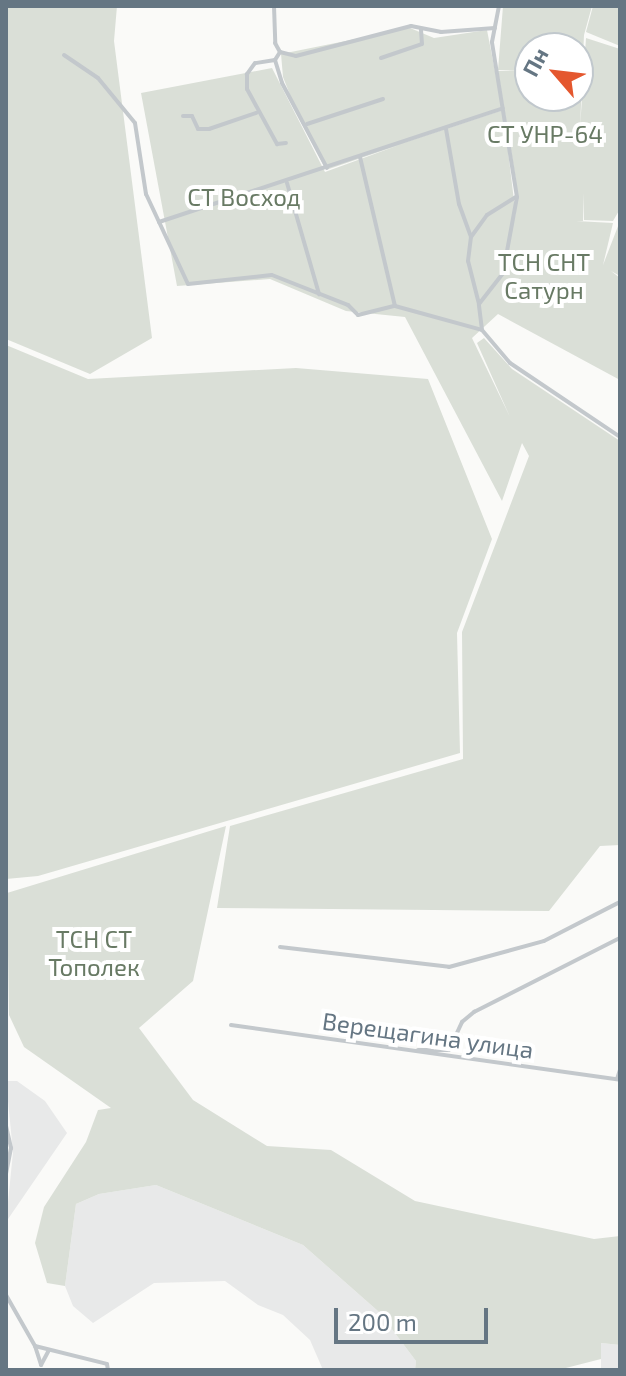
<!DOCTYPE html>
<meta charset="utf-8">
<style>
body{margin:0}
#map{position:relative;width:626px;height:1376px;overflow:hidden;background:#fafaf8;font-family:"Exo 2",sans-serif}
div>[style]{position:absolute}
.built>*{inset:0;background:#e8e9e9}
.green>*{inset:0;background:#dadfd7}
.minor>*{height:4px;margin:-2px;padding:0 2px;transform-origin:2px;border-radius:2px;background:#c3c8cc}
span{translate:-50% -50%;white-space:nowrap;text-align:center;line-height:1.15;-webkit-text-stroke:8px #fff;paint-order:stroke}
.park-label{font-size:24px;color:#687a64}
.street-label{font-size:24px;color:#657683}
.frame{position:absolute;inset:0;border:8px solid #657683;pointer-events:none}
.north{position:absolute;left:514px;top:32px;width:80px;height:80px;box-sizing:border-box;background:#fff;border:2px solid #c1c8cd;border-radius:50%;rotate:298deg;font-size:22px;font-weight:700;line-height:32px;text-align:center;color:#657683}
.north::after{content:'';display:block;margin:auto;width:28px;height:36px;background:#e4572e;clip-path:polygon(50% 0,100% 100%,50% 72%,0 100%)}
.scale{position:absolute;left:334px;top:1308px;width:154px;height:36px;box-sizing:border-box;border:4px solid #657683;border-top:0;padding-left:10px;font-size:24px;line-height:28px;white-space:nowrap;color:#657683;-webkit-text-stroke:6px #fff;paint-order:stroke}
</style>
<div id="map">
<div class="built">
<i style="clip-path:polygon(6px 1081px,17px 1081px,45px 1101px,67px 1133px,6px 1222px,13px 1152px)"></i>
<i style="clip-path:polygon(156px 1185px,303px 1245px,379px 1312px,416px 1361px,415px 1370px,323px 1370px,310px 1340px,283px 1315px,258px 1305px,225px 1281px,154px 1283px,93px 1323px,73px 1306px,65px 1286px,76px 1204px,99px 1194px)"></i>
<i style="clip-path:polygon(601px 1343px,620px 1345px,620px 1370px,601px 1370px)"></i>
</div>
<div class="green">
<i style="clip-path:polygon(6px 6px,117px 6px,114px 41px,152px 338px,90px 374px,6px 339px)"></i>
<i style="clip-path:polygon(evenodd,503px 6px,592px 6px,584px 35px,580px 128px,586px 38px,620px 49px,620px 209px,613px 221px,584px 220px,584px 193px,583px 221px,576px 221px,613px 223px,603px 265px,620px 221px,620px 276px,611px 271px,620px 278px,620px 380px,498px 314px,472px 338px,510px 417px,477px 343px,484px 338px,512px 369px,620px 441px,620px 845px,600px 846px,549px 911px,217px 908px,230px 826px,463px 759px,462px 632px,529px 456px,522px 443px,502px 501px,405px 317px,346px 311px,270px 279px,177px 286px,141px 93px,272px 68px,325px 172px,399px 145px,326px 170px,300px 120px,283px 77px,281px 54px,410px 28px,434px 38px,487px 30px,502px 107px,403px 143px,503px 110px,516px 217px,516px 181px,498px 71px,519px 70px,498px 70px,503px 6px,530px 48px,578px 48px,578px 96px,530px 96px,530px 48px)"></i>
<i style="clip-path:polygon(593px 6px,620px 6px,620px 46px,586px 32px)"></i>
<i style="clip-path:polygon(6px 345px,88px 379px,296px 368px,428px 379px,492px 539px,457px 633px,460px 753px,38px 876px,6px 879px)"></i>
<i style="clip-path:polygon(226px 826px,193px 981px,139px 1028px,193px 1100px,267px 1146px,331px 1150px,415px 1201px,594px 1239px,620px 1236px,620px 1345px,601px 1343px,601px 1359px,558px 1370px,415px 1370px,416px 1361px,379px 1312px,303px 1245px,156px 1185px,99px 1194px,76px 1204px,65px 1286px,47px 1283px,35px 1243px,44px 1207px,86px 1142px,98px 1110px,111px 1108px,24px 1047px,9px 1015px,7px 893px)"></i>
</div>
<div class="minor">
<i style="left:274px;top:6px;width:37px;rotate:88deg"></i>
<i style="left:275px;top:43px;width:10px;rotate:61deg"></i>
<i style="left:280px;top:52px;width:16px;rotate:14deg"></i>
<i style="left:296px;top:56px;width:119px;rotate:-14.6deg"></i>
<i style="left:411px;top:26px;width:31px;rotate:11deg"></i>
<i style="left:441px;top:32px;width:54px;rotate:-4.2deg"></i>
<i style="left:280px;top:52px;width:9px;rotate:122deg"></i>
<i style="left:275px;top:60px;width:24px;rotate:73deg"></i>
<i style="left:282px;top:83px;width:96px;rotate:62.1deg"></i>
<i style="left:64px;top:55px;width:41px;rotate:34.1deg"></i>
<i style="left:98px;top:78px;width:58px;rotate:50.6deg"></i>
<i style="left:135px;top:123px;width:72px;rotate:81.2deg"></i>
<i style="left:146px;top:194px;width:99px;rotate:65deg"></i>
<i style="left:188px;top:284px;width:84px;rotate:-6.1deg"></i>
<i style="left:272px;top:275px;width:82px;rotate:21.5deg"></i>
<i style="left:348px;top:305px;width:14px;rotate:45deg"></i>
<i style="left:358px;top:315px;width:38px;rotate:-14deg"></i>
<i style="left:395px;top:306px;width:90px;rotate:15.4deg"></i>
<i style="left:482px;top:330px;width:43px;rotate:49.7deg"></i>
<i style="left:510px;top:363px;width:133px;rotate:33.9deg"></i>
<i style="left:381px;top:58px;width:43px;rotate:-18.9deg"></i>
<i style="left:422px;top:44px;width:15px;rotate:-94deg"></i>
<i style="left:275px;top:60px;width:20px;rotate:171deg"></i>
<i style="left:255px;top:63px;width:14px;rotate:126deg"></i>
<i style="left:247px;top:74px;width:15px;rotate:90deg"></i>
<i style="left:247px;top:89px;width:63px;rotate:61.4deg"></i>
<i style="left:277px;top:144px;width:9px;rotate:-6deg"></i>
<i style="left:183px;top:116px;width:9px"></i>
<i style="left:192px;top:116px;width:14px;rotate:65deg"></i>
<i style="left:198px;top:129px;width:11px"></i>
<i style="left:209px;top:129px;width:50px;rotate:-18.8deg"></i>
<i style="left:307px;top:124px;width:80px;rotate:-18.2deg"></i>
<i style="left:446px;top:129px;width:76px;rotate:80.2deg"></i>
<i style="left:459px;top:204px;width:35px;rotate:70deg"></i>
<i style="left:360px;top:157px;width:153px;rotate:76.8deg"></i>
<i style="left:287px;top:183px;width:116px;rotate:73.9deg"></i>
<i style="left:159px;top:222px;width:362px;rotate:-18.3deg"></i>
<i style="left:479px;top:304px;width:44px;rotate:-104.3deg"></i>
<i style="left:468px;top:261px;width:24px;rotate:-83deg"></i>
<i style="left:471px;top:237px;width:27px;rotate:-54deg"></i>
<i style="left:487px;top:215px;width:34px;rotate:-32deg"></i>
<i style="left:482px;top:330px;width:26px;rotate:-97deg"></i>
<i style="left:479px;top:304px;width:39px;rotate:-52deg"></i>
<i style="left:503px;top:273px;width:77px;rotate:-79.6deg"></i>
<i style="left:517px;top:197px;width:157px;rotate:-99.2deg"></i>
<i style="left:492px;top:42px;width:37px;rotate:-79deg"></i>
<i style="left:280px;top:947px;width:170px;rotate:6.7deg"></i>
<i style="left:449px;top:967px;width:98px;rotate:-15.3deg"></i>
<i style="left:544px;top:941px;width:85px;rotate:-27.2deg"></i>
<i style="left:231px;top:1025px;width:393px;rotate:8deg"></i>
<i style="left:418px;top:1050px;width:31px"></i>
<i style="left:449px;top:1050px;width:31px;rotate:-65deg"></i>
<i style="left:462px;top:1022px;width:16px;rotate:-40deg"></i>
<i style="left:474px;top:1012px;width:164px;rotate:-26.9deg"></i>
<i style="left:617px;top:1079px;width:9px;rotate:-72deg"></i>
<i style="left:6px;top:1126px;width:23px;rotate:77deg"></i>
<i style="left:11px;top:1148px;width:26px;rotate:101deg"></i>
<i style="left:6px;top:1295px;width:59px;rotate:60.4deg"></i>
<i style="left:35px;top:1346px;width:74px;rotate:14deg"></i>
<i style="left:107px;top:1364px;width:6px;rotate:81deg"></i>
<i style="left:35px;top:1346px;width:20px;rotate:72deg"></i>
<i style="left:41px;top:1365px;width:17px;rotate:-62deg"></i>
</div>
<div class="park-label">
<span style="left:545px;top:134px">СТ УНР-64</span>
<span style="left:244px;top:197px">СТ Восход</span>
<span style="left:544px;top:276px">ТСН СНТ<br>Сатурн</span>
<span style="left:94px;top:953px">ТСН СТ<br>Тополек</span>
</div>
<div class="street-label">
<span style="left:428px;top:1035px;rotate:8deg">Верещагина улица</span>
</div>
<div class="frame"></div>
<div class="north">Пн</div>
<div class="scale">200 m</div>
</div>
